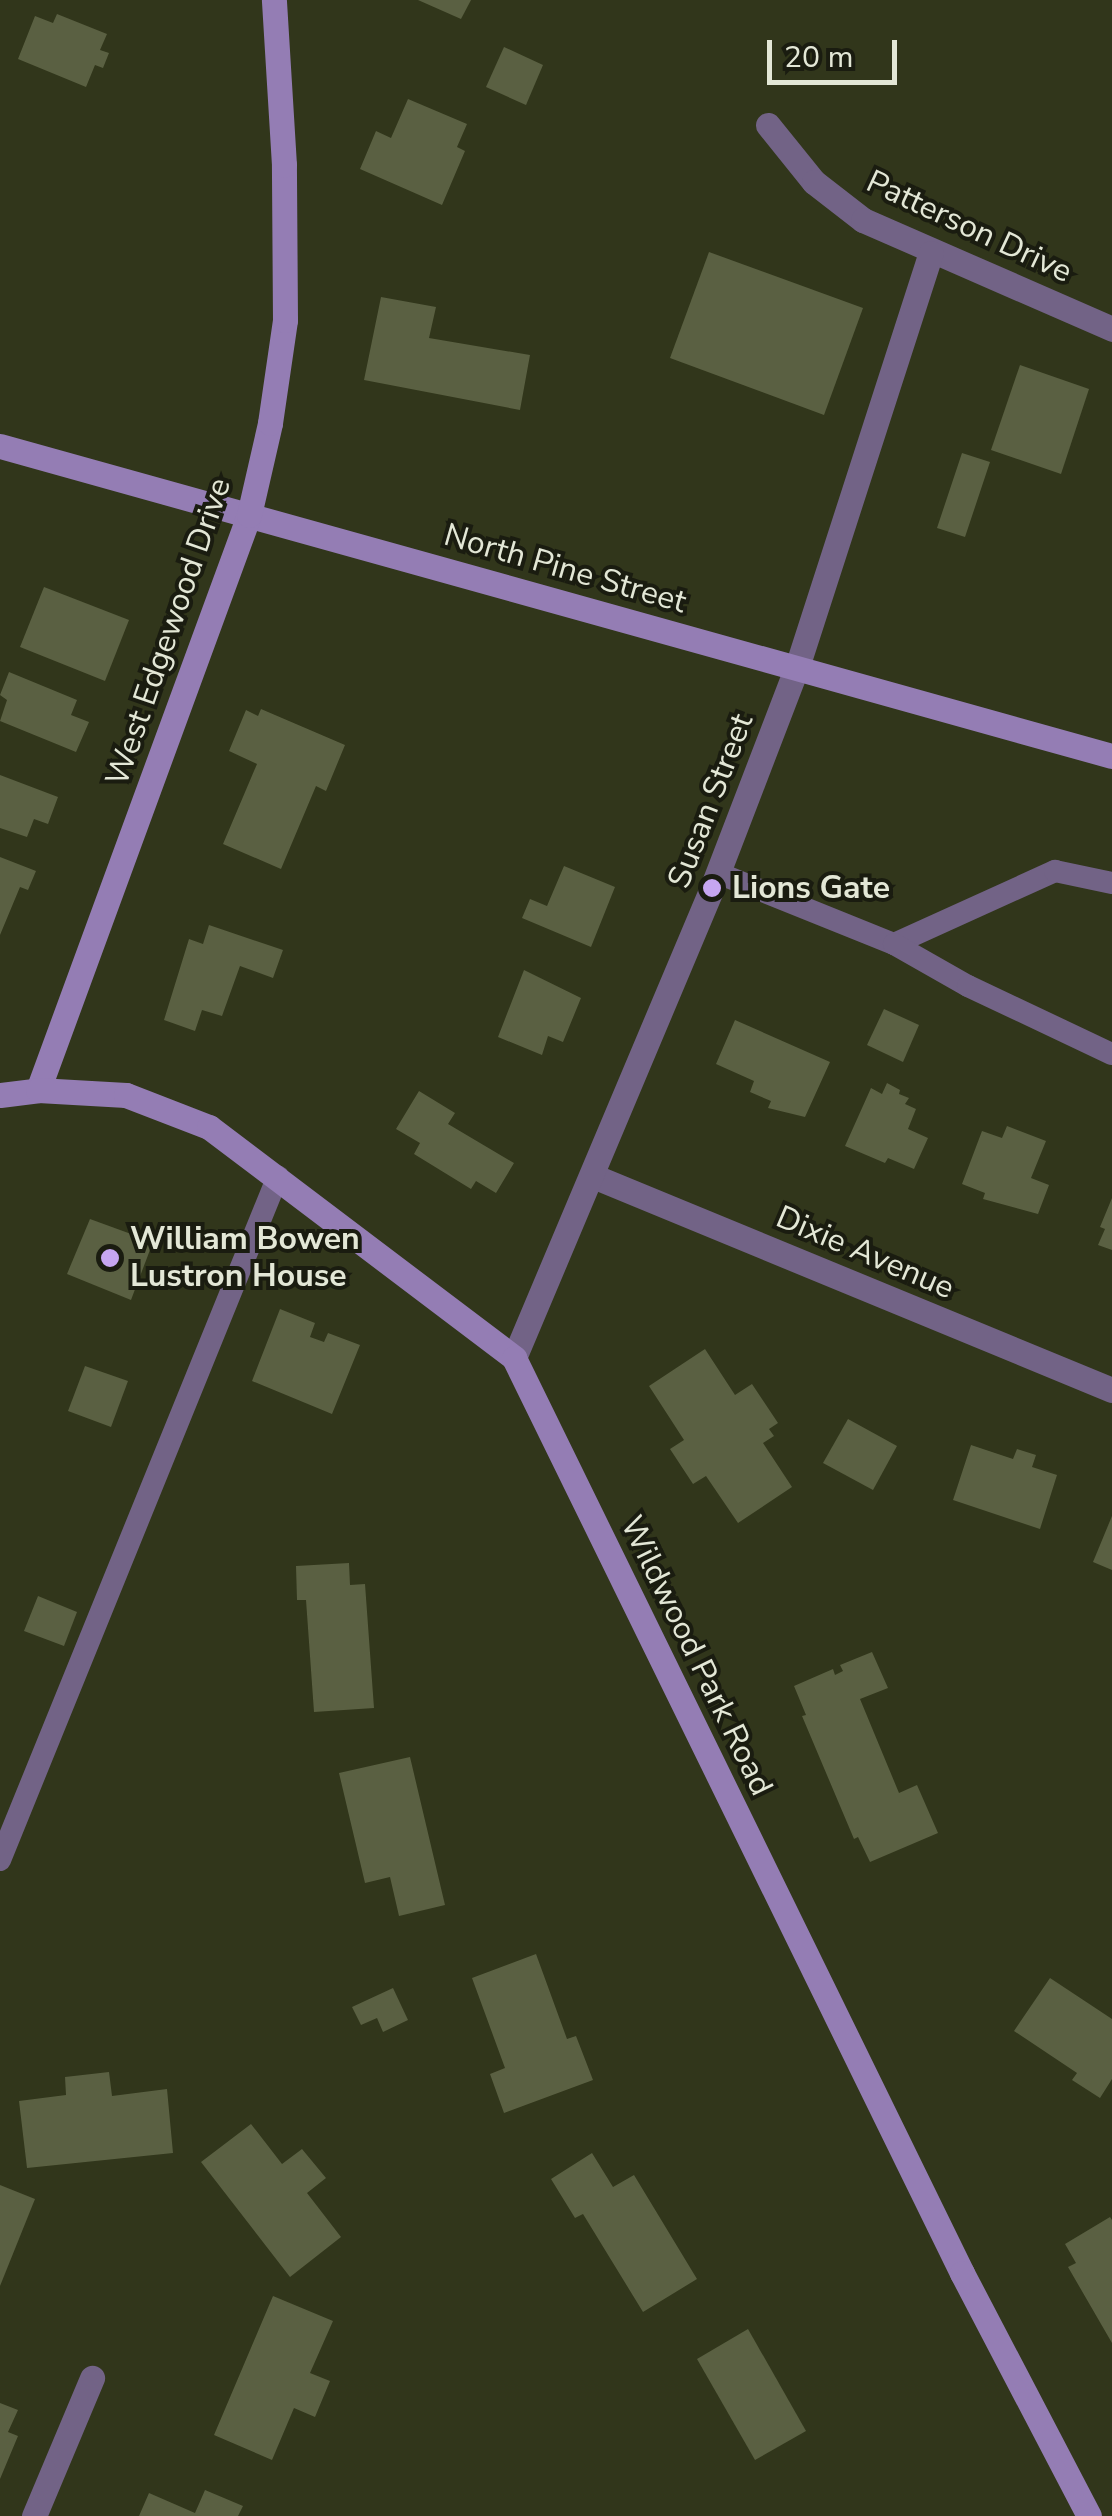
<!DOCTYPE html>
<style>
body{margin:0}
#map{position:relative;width:1112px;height:2516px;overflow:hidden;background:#31361b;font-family:"Nunito Sans",sans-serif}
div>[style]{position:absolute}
.building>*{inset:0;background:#5a6042}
.lane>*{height:22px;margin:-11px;padding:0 11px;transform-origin:11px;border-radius:11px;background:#726386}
.street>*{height:25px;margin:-12.5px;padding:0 12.5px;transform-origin:12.5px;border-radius:12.5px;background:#726386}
.secondary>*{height:25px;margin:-12.5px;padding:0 12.5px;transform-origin:12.5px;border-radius:12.5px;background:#947db4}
.dots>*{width:28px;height:28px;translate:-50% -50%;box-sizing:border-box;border:5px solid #1a1c10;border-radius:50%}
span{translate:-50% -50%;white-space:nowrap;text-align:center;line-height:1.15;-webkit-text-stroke:8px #1a1c10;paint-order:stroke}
.street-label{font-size:32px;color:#e3e7d6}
.poi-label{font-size:32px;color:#e3e7d6;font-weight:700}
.left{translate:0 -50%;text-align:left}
.scale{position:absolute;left:767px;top:40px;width:130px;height:45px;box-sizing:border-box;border:5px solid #e3e7d6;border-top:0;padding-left:12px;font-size:30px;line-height:35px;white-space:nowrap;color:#e3e7d6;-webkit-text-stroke:8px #1a1c10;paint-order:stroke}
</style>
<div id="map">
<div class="building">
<i style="clip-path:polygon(418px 0,471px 0,461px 19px)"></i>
<i style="clip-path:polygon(57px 14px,107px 34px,100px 50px,109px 53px,103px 68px,95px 65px,86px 87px,18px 59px,35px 16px,53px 23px)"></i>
<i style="clip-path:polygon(504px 47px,543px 65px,526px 105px,486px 87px)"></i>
<i style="clip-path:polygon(408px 99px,467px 124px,457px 147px,465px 151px,442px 205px,360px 169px,376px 131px,391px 138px)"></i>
<i style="clip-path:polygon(709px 252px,863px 308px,824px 415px,670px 358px)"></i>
<i style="clip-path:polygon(381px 297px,436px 307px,429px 338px,530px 355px,520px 410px,364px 380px)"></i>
<i style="clip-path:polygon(1020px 365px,1089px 389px,1061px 474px,991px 450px)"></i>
<i style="clip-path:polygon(962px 453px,990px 462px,965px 537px,937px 528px)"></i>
<i style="clip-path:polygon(44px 587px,129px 620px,105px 681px,20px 647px)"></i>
<i style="clip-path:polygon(9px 672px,77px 700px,71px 715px,89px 722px,76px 752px,0 721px,7px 700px,0 695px)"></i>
<i style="clip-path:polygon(261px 709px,345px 745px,326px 791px,316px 786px,281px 869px,223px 844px,257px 764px,229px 751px,246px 710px,258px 716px)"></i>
<i style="clip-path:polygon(0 775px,58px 797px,48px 824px,34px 819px,27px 837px,0 828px)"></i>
<i style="clip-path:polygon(0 857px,36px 871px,28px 890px,20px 887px,0 935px)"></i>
<i style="clip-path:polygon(564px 866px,615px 887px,591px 947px,522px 918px,530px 899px,547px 906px)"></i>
<i style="clip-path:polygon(209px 925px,283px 950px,273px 978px,240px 966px,222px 1016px,202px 1010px,195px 1031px,164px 1020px,189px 939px,203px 944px)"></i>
<i style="clip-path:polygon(524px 970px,581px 998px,563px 1042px,548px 1036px,542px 1055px,498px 1037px)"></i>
<i style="clip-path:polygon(884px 1009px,919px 1025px,903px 1062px,867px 1045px)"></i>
<i style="clip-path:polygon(735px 1020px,830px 1062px,805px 1117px,768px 1108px,771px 1101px,750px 1092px,754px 1081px,716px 1064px)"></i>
<i style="clip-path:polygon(887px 1083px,900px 1090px,899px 1094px,909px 1098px,905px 1104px,916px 1109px,908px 1129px,928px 1138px,914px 1169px,888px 1158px,885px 1163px,845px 1146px,871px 1088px,882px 1094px)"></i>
<i style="clip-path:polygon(419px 1091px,455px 1113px,448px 1124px,514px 1163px,496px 1193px,476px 1181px,471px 1189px,414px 1154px,420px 1143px,396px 1129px)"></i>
<i style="clip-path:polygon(1007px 1126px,1046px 1141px,1031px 1178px,1049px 1185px,1038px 1214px,983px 1199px,985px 1193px,962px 1184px,982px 1131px,1002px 1138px)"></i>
<i style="clip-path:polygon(1112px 1198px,1112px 1250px,1098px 1245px,1105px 1229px,1100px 1227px)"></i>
<i style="clip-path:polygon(90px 1219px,153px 1242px,131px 1300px,67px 1274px)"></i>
<i style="clip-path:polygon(280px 1309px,315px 1323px,310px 1337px,324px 1342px,328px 1333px,360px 1345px,332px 1414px,252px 1381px)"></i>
<i style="clip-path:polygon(705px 1349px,735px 1395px,752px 1384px,778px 1423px,769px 1429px,774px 1436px,763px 1443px,792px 1487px,738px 1523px,706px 1476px,693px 1484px,670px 1449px,684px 1440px,649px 1386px)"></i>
<i style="clip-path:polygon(85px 1366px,128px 1381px,111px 1427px,68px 1411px)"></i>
<i style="clip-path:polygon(848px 1419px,897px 1446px,873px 1490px,823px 1463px)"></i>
<i style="clip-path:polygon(971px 1445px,1013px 1459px,1017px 1449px,1036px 1455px,1032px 1467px,1057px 1475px,1040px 1529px,953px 1500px)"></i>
<i style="clip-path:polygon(1112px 1516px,1112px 1570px,1093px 1562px)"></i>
<i style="clip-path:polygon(349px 1563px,350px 1585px,365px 1584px,374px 1708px,314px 1712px,306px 1600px,297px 1600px,296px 1566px)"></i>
<i style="clip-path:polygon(38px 1596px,77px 1612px,64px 1646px,24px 1631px)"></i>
<i style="clip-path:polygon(872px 1652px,888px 1688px,860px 1699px,899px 1793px,917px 1785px,938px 1833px,870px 1862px,858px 1837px,854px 1839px,802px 1716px,806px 1715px,794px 1686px,833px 1669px,835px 1675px,843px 1671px,840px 1665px)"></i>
<i style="clip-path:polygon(410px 1757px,445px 1905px,399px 1916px,390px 1877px,365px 1883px,339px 1773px)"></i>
<i style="clip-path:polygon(536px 1954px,567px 2039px,576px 2036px,593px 2080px,504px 2113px,490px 2074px,505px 2068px,472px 1978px)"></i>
<i style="clip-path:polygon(1050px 1978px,1112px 2019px,1112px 2079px,1100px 2098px,1072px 2080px,1077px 2073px,1014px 2031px)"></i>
<i style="clip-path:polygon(393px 1988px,408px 2020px,383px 2032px,377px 2018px,361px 2025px,352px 2007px)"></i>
<i style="clip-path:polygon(109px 2072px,112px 2096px,167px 2089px,173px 2153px,27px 2168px,19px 2101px,66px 2095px,65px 2077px)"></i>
<i style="clip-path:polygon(251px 2124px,282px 2164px,302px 2149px,326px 2178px,307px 2193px,341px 2237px,290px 2277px,201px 2162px)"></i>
<i style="clip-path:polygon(592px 2153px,613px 2187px,634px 2175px,697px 2279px,643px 2312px,583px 2214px,575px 2218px,551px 2179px)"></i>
<i style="clip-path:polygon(0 2185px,35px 2199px,0 2286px)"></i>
<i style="clip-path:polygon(1110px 2217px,1112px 2220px,1112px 2343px,1068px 2267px,1076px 2263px,1065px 2244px)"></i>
<i style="clip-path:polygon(273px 2296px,333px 2321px,310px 2373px,330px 2381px,315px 2417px,294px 2408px,272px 2460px,214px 2435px)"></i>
<i style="clip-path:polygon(748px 2329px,806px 2431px,755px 2460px,697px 2359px)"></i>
<i style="clip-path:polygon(0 2403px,18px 2410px,8px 2432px,18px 2436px,0 2479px)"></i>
<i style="clip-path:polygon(205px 2490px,243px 2506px,238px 2516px,139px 2516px,149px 2493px,195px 2513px)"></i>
</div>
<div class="lane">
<i style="left:718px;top:873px;width:190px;rotate:22deg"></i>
<i style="left:894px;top:944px;width:177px;rotate:-24.4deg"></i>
<i style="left:1055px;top:871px;width:58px;rotate:11.9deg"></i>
<i style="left:894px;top:944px;width:85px;rotate:29.6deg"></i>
<i style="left:968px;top:986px;width:159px;rotate:25.3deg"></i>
<i style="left:0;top:1860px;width:738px;rotate:-67.88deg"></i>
</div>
<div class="street">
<i style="left:768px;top:125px;width:73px;rotate:51.1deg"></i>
<i style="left:814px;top:182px;width:62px;rotate:37.8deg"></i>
<i style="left:863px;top:220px;width:272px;rotate:23.6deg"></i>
<i style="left:593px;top:1176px;width:561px;rotate:22.41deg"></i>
<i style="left:514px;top:1358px;width:510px;rotate:-67.16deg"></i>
<i style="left:712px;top:888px;width:237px;rotate:-69deg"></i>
<i style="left:797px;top:667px;width:435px;rotate:-72.1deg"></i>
<i style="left:34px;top:2516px;width:150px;rotate:-67.2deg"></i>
</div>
<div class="secondary">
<i style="left:0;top:446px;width:1154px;rotate:15.58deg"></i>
<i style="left:38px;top:1090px;width:612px;rotate:-69.85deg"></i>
<i style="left:249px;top:515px;width:94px;rotate:-77.1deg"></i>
<i style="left:270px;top:423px;width:104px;rotate:-81.7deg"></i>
<i style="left:285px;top:320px;width:155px;rotate:-90.4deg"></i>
<i style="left:284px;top:165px;width:165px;rotate:-93.5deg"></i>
<i style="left:0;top:1095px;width:38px;rotate:-7deg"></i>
<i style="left:38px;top:1090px;width:88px;rotate:3.3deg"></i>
<i style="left:126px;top:1095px;width:89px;rotate:21.1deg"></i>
<i style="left:209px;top:1127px;width:383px;rotate:37.1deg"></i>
<i style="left:514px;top:1358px;width:1019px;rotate:63.91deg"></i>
<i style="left:962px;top:2273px;width:274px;rotate:62.4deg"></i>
</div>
<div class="dots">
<i style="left:712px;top:888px;background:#c6a6f0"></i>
<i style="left:110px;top:1258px;background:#c6a6f0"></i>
</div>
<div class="street-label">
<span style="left:969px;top:227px;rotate:25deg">Patterson Drive</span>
<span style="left:565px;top:569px;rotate:16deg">North Pine Street</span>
<span style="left:169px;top:632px;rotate:-71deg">West Edgewood Drive</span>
<span style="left:711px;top:801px;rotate:-69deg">Susan Street</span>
<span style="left:865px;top:1253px;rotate:23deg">Dixie Avenue</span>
<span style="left:696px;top:1656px;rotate:64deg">Wildwood Park Road</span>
</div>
<div class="poi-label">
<span class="left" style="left:732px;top:888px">Lions Gate</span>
<span class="left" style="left:130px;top:1258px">William Bowen<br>Lustron House</span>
</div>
<div class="scale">20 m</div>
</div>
